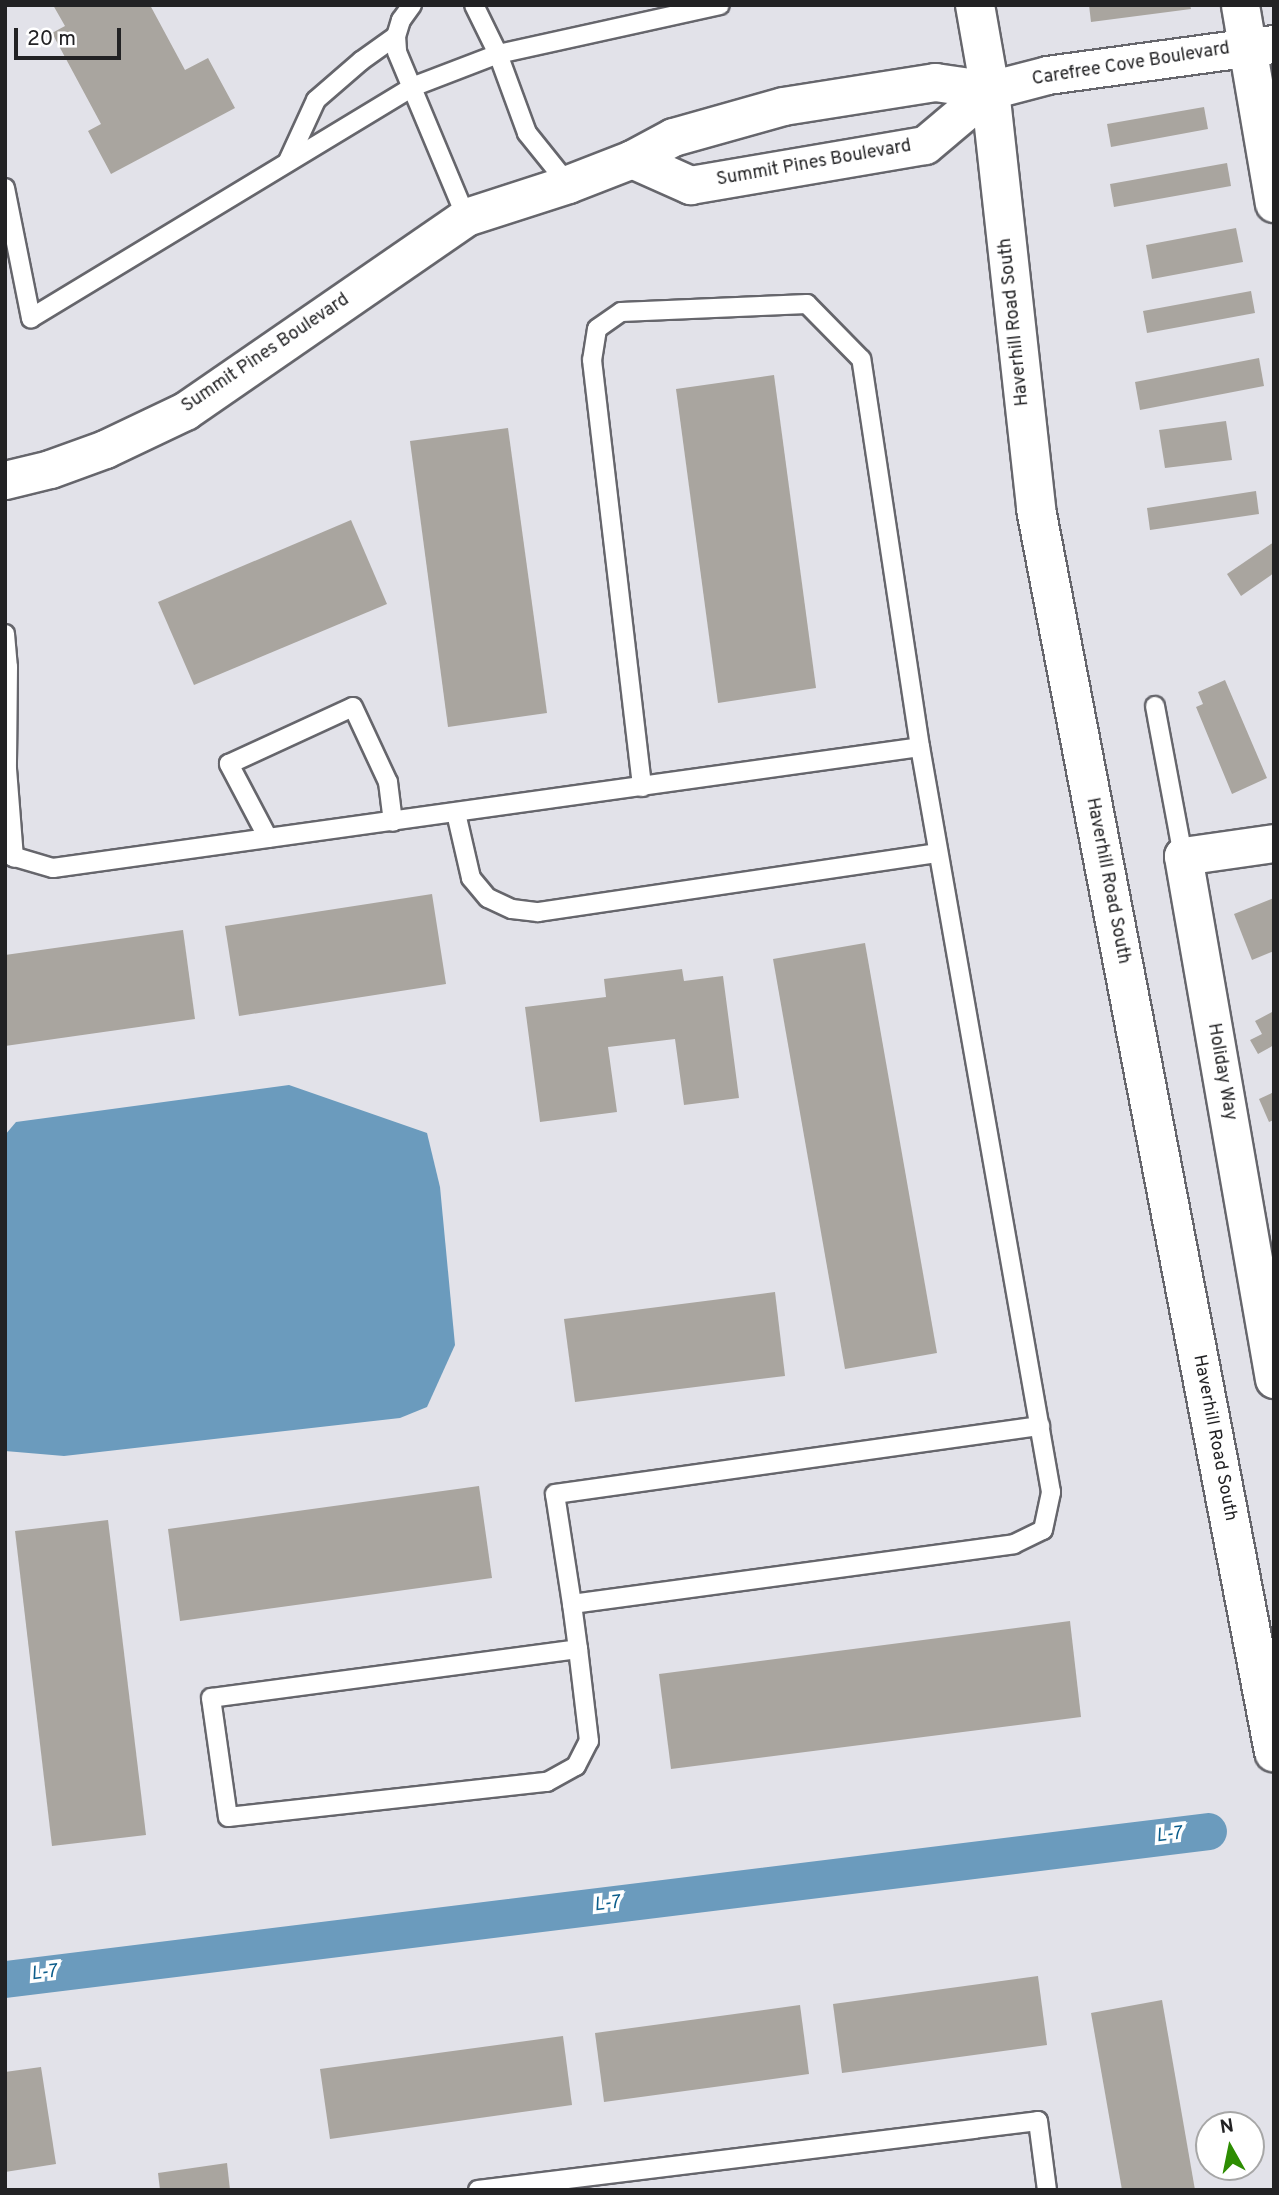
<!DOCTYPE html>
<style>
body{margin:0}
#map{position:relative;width:1279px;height:2195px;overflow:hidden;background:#e2e2e9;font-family:Overpass,sans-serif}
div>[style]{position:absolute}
.water>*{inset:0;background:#6b9bbd}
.canal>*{height:37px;margin:-18.5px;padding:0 18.5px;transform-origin:18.5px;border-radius:18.5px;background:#6b9bbd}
.building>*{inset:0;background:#a9a59f}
.roads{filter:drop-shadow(2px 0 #66666c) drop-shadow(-2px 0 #66666c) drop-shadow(0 2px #66666c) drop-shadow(0 -2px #66666c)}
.service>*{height:18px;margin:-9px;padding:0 9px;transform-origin:9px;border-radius:9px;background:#fff}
.minor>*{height:37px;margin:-18.5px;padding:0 18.5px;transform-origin:18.5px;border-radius:18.5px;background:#fff}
.tertiary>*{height:38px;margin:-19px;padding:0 19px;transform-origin:19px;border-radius:19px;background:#fff}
span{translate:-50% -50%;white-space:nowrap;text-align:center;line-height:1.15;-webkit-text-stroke:7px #fff;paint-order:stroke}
.street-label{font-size:18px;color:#222224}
.water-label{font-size:19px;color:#0b5d8b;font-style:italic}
.frame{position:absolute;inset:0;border:7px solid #222224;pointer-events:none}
.north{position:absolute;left:1195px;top:2111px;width:70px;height:70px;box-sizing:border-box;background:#fff;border:2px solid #a7a7a7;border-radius:50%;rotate:351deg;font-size:19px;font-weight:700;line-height:28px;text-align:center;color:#222224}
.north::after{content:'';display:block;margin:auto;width:24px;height:32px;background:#2d8d02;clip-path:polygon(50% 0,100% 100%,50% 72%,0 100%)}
.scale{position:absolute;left:14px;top:28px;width:107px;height:32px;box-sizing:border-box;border:4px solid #222224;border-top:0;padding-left:9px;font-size:21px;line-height:24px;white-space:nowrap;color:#222224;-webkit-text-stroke:5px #fff;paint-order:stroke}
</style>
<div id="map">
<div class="water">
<i style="clip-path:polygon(289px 1085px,427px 1133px,440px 1187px,455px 1345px,427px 1407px,400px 1418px,64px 1456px,5px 1451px,5px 1135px,16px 1122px)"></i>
</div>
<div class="canal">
<i style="left:5px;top:1979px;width:1212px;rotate:-7.01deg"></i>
</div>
<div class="building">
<i style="clip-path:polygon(53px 5px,150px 5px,185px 70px,208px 58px,235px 108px,111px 174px,88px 131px,101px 124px,52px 33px,65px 26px)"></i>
<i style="clip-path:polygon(1089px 5px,1190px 5px,1191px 9px,1091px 22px)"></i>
<i style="clip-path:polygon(1204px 107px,1208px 129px,1111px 147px,1107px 124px)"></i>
<i style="clip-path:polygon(1227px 163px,1231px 186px,1114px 207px,1110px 184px)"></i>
<i style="clip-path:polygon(1236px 228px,1243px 262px,1152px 279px,1146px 245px)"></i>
<i style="clip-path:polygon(1251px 291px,1255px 313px,1147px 333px,1143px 311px)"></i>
<i style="clip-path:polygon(1259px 358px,1264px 386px,1140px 410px,1135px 382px)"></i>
<i style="clip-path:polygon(774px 375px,816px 688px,718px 703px,676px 389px)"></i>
<i style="clip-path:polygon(1226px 421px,1232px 460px,1165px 468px,1159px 430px)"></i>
<i style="clip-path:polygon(508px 428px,547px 713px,448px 727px,410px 441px)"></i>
<i style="clip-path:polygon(1256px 491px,1259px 514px,1150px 530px,1147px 508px)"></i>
<i style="clip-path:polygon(351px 520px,387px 604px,194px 685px,158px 602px)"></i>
<i style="clip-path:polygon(1274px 542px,1274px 573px,1241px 596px,1227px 574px)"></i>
<i style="clip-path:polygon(1225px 680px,1267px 778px,1232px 794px,1196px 707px,1203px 704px,1198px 692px)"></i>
<i style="clip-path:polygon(432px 894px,446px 984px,239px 1016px,225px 926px)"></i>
<i style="clip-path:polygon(1274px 898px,1274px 951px,1252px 960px,1234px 914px)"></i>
<i style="clip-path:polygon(183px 930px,195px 1019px,5px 1046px,5px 955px)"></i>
<i style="clip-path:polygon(865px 943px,937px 1353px,845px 1369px,773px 959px)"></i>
<i style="clip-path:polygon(682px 969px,684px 981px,723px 976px,739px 1098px,684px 1105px,675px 1039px,608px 1047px,617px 1112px,540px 1122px,525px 1007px,606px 997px,604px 979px)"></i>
<i style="clip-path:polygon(1274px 1011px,1274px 1045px,1258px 1054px,1250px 1040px,1262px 1034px,1255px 1021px)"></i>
<i style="clip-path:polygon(1274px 1092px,1274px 1120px,1269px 1122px,1259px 1099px)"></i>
<i style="clip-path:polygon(775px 1292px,785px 1376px,575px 1402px,564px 1319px)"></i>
<i style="clip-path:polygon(479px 1486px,492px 1578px,180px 1621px,168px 1529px)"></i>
<i style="clip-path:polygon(108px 1520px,146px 1835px,52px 1846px,15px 1531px)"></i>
<i style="clip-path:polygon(1070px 1621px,1081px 1717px,671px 1769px,659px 1674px)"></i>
<i style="clip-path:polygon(1038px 1976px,1047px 2045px,842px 2073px,833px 2004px)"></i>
<i style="clip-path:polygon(1162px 2000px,1195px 2190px,1122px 2190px,1091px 2013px)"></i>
<i style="clip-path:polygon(800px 2005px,809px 2074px,604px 2102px,595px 2033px)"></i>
<i style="clip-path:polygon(563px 2036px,572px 2105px,330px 2139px,320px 2069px)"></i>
<i style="clip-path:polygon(41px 2067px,56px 2164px,5px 2172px,5px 2072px)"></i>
<i style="clip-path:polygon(227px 2163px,230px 2190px,160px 2190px,158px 2173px)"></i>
</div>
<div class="roads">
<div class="service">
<i style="left:412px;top:5px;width:19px;rotate:126deg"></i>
<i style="left:401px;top:20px;width:17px;rotate:107deg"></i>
<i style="left:396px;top:36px;width:16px;rotate:86deg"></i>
<i style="left:397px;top:52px;width:179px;rotate:67.3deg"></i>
<i style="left:474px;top:5px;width:55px;rotate:63.9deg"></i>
<i style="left:498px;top:54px;width:84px;rotate:69.8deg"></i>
<i style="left:527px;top:133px;width:65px;rotate:51.2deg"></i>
<i style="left:288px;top:161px;width:67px;rotate:-65.3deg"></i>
<i style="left:316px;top:100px;width:60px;rotate:-40.9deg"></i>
<i style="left:361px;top:61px;width:43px;rotate:-35.5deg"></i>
<i style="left:5px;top:188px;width:133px;rotate:78.7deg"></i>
<i style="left:31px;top:318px;width:446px;rotate:-31.2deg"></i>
<i style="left:412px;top:87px;width:92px;rotate:-21deg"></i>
<i style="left:498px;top:54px;width:227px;rotate:-12.4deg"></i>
<i style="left:5px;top:634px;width:33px;rotate:85deg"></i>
<i style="left:8px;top:667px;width:102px;rotate:90.6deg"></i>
<i style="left:7px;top:769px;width:89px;rotate:85.5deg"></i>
<i style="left:1155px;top:706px;width:153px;rotate:79.4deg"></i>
<i style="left:456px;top:813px;width:67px;rotate:77deg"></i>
<i style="left:471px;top:878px;width:26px;rotate:50deg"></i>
<i style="left:488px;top:898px;width:26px;rotate:25deg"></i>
<i style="left:512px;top:909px;width:26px;rotate:7deg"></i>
<i style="left:538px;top:912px;width:404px;rotate:-8.4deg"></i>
<i style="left:268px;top:838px;width:84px;rotate:-117.8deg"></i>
<i style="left:229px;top:764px;width:136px;rotate:-24.7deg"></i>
<i style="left:353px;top:707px;width:83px;rotate:65deg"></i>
<i style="left:388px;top:782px;width:40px;rotate:82.9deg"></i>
<i style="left:5px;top:854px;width:50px;rotate:16.3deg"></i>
<i style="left:53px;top:868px;width:875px;rotate:-7.94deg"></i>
<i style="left:572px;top:1604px;width:111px;rotate:-98.8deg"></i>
<i style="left:555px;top:1494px;width:490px;rotate:-8deg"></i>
<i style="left:578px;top:1649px;width:370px;rotate:172.4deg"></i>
<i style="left:211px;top:1698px;width:120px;rotate:81.9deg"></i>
<i style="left:228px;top:1817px;width:321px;rotate:-6.3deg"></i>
<i style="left:547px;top:1782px;width:33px;rotate:-29deg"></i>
<i style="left:576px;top:1766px;width:28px;rotate:-63deg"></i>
<i style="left:589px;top:1741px;width:93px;rotate:-96.8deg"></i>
<i style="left:578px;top:1649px;width:45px;rotate:-97.6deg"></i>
<i style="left:572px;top:1604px;width:446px;rotate:-7.7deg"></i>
<i style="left:1014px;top:1544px;width:32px;rotate:-26deg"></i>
<i style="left:1043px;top:1530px;width:39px;rotate:-78deg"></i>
<i style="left:1051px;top:1492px;width:756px;rotate:-99.97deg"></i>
<i style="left:920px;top:747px;width:392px;rotate:-98.6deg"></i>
<i style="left:861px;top:359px;width:77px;rotate:-134.5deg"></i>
<i style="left:807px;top:304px;width:186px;rotate:177.5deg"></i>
<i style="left:621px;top:312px;width:29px;rotate:145deg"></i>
<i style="left:597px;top:329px;width:31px;rotate:99deg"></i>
<i style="left:592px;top:360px;width:430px;rotate:83.3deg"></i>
<i style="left:478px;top:2190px;width:564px;rotate:-7.02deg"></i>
<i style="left:1038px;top:2121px;width:70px;rotate:82.6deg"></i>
</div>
<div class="minor">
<i style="left:1240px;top:5px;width:201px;rotate:80.3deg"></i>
<i style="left:632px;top:159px;width:64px;rotate:24.1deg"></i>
<i style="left:690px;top:185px;width:238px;rotate:-9.7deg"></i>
<i style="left:925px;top:145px;width:85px;rotate:-40.2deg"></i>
<i style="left:5px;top:480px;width:46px;rotate:-13.7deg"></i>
<i style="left:50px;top:469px;width:59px;rotate:-20deg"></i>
<i style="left:105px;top:449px;width:89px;rotate:-25.4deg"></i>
<i style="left:185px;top:411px;width:341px;rotate:-34.6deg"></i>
<i style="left:466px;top:217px;width:107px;rotate:-17.9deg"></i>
<i style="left:568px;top:184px;width:69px;rotate:-21.3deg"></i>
<i style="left:632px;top:159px;width:47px;rotate:-28.2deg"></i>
<i style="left:673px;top:137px;width:114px;rotate:-15.7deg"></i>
<i style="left:783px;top:106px;width:154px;rotate:-9deg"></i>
<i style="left:935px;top:82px;width:56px;rotate:8.3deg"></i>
<i style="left:990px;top:90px;width:59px;rotate:-14.7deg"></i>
<i style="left:1047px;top:75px;width:229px;rotate:-7.8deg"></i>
<i style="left:1274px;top:843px;width:92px;rotate:171.9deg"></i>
<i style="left:1183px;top:856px;width:531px;rotate:80.13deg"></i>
</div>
<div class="tertiary">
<i style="left:975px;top:5px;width:86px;rotate:80deg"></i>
<i style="left:990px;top:90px;width:422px;rotate:83.7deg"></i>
<i style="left:1036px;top:509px;width:1266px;rotate:79.16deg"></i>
</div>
</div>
<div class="street-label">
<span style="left:1131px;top:65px;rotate:-9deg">Carefree Cove Boulevard</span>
<span style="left:814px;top:164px;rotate:-10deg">Summit Pines Boulevard</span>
<span style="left:1015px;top:322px;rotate:-96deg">Haverhill Road South</span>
<span style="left:266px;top:354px;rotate:-34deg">Summit Pines Boulevard</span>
<span style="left:1107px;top:881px;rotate:79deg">Haverhill Road South</span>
<span style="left:1221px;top:1072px;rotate:80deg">Holiday Way</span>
<span style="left:1214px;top:1438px;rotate:79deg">Haverhill Road South</span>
</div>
<div class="water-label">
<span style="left:1169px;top:1836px;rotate:-7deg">L-7</span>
<span style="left:607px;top:1905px;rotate:-7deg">L-7</span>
<span style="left:44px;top:1974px;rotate:-7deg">L-7</span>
</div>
<div class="frame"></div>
<div class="north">N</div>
<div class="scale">20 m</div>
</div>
